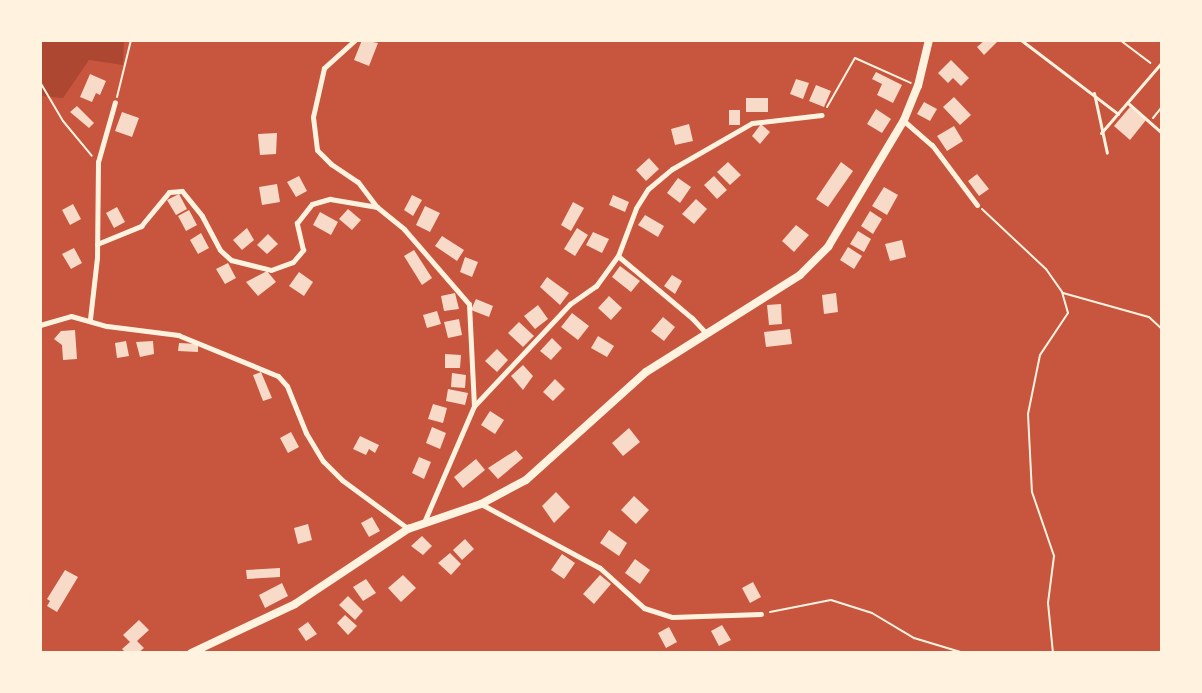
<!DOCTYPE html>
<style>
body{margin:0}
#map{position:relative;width:1202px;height:693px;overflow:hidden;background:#c8553d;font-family:"PT Sans",sans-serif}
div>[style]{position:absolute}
.green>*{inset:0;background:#ae4732}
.building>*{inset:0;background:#f7dbc8}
.path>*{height:2px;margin:-1px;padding:0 1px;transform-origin:1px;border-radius:1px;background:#fff3e0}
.service>*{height:3px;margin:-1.5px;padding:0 1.5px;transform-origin:1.5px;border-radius:1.5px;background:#fff3e0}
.minor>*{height:5px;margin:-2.5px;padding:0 2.5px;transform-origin:2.5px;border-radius:2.5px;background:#fff3e0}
.secondary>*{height:8px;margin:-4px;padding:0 4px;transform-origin:4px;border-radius:4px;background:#fff3e0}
span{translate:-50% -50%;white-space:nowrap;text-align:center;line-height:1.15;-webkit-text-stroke:6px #fff3e0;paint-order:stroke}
.frame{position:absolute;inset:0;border:42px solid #fff3e0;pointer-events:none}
</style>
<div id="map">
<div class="green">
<i style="clip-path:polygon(40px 40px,124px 40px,123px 65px,89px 60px,63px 98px,40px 96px)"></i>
</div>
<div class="building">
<i style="clip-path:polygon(362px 40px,378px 43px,369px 66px,354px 60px)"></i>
<i style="clip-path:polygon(985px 40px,999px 40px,984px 55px,977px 47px)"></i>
<i style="clip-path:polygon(951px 60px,969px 78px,961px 86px,953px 78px,948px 83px,938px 73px)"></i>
<i style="clip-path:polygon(876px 72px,902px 85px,893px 103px,877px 95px,882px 84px,872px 79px)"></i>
<i style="clip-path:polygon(90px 74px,106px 81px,100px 95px,96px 93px,92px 102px,80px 97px)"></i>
<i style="clip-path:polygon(796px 79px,809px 83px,803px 99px,790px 94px)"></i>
<i style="clip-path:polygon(816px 85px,831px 91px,824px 107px,809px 101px)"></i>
<i style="clip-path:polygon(954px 97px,971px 115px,960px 125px,943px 107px)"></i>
<i style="clip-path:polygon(746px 98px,768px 98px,768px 112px,746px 112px)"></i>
<i style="clip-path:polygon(924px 102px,937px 109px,930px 121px,917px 114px)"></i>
<i style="clip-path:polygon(77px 106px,94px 123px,89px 128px,70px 112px)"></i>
<i style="clip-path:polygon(1130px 107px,1146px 120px,1130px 140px,1114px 126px)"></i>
<i style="clip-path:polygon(876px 109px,891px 119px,882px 133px,867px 124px)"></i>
<i style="clip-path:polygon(729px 110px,740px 110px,740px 125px,729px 125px)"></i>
<i style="clip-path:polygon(122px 112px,139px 118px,132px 137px,115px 131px)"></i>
<i style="clip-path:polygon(689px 124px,693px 141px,675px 145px,671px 129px)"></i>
<i style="clip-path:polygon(761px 124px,770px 132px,760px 144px,752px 136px)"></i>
<i style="clip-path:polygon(954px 126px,963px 141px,947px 151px,937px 136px)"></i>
<i style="clip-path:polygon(277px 133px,276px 154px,260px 155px,258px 134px)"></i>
<i style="clip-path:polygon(649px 158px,659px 169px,646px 181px,636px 170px)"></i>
<i style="clip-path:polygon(728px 162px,741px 175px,730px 185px,717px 172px)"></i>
<i style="clip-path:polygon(841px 162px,853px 171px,828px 207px,816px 199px)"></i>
<i style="clip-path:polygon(977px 174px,989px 189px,979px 196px,968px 181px)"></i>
<i style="clip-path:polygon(299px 176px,307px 191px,296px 197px,287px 182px)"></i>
<i style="clip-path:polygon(714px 176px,727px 190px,717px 199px,704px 185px)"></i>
<i style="clip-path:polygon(678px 178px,691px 187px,680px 203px,667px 193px)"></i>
<i style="clip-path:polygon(277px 184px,280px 202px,262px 205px,259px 187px)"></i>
<i style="clip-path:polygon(884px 187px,898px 195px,887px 215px,872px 206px)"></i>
<i style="clip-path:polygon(179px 194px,187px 209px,176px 215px,167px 200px)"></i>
<i style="clip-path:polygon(412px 195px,422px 200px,413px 216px,404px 210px)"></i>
<i style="clip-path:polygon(613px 195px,629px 202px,625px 212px,609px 205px)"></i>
<i style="clip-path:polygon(696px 199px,707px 209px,694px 224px,682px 214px)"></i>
<i style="clip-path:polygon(573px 202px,584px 208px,571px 231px,561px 225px)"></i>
<i style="clip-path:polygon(73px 204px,81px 219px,70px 225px,62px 210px)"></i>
<i style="clip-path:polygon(425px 206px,440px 213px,430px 232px,416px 225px)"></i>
<i style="clip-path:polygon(117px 207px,125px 222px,114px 228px,106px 213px)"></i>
<i style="clip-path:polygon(348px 209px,361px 220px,352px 230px,339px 219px)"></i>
<i style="clip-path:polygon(189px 210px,197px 225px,186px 231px,178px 216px)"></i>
<i style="clip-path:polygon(870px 211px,882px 219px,873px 234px,861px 226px)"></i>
<i style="clip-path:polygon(320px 212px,338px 222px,331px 235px,313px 225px)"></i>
<i style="clip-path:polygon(645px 215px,664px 226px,658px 237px,638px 225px)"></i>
<i style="clip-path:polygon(796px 225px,809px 235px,794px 252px,782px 241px)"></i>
<i style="clip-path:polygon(247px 228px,254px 240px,242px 250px,233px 240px)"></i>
<i style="clip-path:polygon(577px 228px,588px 235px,575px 256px,564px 249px)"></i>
<i style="clip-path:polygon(858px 231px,871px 239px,864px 252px,850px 244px)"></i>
<i style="clip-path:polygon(593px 232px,609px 239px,602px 253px,586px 245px)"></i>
<i style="clip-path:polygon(201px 233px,209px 248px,198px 254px,190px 240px)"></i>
<i style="clip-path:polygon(268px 234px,278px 244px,267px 254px,257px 245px)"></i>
<i style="clip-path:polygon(442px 236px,464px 250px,457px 261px,435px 246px)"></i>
<i style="clip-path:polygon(902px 240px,906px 257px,890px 261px,885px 244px)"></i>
<i style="clip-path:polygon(848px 247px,862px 256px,854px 269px,840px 260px)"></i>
<i style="clip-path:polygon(74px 248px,82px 263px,71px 269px,62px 254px)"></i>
<i style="clip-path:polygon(414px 250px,432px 278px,422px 285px,404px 256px)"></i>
<i style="clip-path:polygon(465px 257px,478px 262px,472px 277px,460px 272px)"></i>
<i style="clip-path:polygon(228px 263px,236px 278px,225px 284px,216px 269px)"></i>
<i style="clip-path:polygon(620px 266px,640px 281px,631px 292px,612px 277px)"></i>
<i style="clip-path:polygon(267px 271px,276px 282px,258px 296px,246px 282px)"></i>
<i style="clip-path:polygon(299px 272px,313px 282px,304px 296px,289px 286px)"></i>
<i style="clip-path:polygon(672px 275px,682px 281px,675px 294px,664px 286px)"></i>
<i style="clip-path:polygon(547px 277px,569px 293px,560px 305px,540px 287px)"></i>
<i style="clip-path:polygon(455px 293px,459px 309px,444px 311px,441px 296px)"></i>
<i style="clip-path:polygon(836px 293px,838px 312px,824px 314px,822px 295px)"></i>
<i style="clip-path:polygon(609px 296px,622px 308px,611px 320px,598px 308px)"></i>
<i style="clip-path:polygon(476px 299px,493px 306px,489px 317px,471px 310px)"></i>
<i style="clip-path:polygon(781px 304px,782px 324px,769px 325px,767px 305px)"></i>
<i style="clip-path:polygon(538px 305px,548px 319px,535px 329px,524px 316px)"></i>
<i style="clip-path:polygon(437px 311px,441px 324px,427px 328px,423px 315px)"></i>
<i style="clip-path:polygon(572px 313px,589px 326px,578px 340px,561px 327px)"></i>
<i style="clip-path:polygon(663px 317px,675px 327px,664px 341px,651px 331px)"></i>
<i style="clip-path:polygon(459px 319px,462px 335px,448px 338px,444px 322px)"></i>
<i style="clip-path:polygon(519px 322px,534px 336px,523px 347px,508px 333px)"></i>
<i style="clip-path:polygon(790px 329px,792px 344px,766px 347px,764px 332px)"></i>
<i style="clip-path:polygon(75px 330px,77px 359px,63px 360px,62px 345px,54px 339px,61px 331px)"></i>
<i style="clip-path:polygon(598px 336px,614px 346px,607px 357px,591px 348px)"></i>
<i style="clip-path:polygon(552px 338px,562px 348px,551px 360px,540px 351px)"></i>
<i style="clip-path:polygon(126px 341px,129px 356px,117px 358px,115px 343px)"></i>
<i style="clip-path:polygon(153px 341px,154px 354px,140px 357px,136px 342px)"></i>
<i style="clip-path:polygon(179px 343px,198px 344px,198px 352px,178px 351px)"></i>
<i style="clip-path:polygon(497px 349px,508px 360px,497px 372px,485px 361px)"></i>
<i style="clip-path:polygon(445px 354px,461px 355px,460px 368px,445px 368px)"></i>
<i style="clip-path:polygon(523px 365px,533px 376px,523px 390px,511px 376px)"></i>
<i style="clip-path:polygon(261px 372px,272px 398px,263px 401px,253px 375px)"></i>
<i style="clip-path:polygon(452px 373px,466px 375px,465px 388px,451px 387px)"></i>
<i style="clip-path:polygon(555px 379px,565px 389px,553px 401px,543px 392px)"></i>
<i style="clip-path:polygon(448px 389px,468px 393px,465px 405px,446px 401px)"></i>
<i style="clip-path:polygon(433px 404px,447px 408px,443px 423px,428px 419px)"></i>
<i style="clip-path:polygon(490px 411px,504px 420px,495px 434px,481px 425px)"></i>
<i style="clip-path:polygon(432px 427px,446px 433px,440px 449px,426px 443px)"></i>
<i style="clip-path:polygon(629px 428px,640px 442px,623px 456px,612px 443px)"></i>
<i style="clip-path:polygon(291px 432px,299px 447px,288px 453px,280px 438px)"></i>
<i style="clip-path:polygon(360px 436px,379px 445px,375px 453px,369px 449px,366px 455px,353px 449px)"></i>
<i style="clip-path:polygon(516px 450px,523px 458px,498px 479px,488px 468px)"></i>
<i style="clip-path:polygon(419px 457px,431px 462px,424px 479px,412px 473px)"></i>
<i style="clip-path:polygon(476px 459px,485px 470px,463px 488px,454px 477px)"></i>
<i style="clip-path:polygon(556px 492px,570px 507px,554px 523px,542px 506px)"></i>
<i style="clip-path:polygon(634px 496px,649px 510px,636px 524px,621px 510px)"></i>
<i style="clip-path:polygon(372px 517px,380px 531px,369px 537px,361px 523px)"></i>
<i style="clip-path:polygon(308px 524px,312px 540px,298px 544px,294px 528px)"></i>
<i style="clip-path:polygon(609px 530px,627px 543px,619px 556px,600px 543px)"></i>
<i style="clip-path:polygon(422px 536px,432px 546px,423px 555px,411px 546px)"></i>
<i style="clip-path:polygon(465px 539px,474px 549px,462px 560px,453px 550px)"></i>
<i style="clip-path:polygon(450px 553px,461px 564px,451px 575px,438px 563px)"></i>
<i style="clip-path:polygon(562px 554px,575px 563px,564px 579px,551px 570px)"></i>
<i style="clip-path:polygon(635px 559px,650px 570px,640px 584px,625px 573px)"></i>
<i style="clip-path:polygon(280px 568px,280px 577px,247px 579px,246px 570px)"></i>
<i style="clip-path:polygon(65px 570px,78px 577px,57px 612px,47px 606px,50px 601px,47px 599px)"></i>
<i style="clip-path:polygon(403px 575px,416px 588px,401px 602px,388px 588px)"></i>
<i style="clip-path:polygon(600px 575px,611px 584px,594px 604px,583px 594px)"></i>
<i style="clip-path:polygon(366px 579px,376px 593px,363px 601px,353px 587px)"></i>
<i style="clip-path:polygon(753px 582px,761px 597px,750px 603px,742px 588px)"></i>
<i style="clip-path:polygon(282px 583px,288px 596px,265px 608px,259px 595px)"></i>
<i style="clip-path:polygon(348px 596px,363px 611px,355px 620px,339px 605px)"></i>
<i style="clip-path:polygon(345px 615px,357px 626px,348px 635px,337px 623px)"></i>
<i style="clip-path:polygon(139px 620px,149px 630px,137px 641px,144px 648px,138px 653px,126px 653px,122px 649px,130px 642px,123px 635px)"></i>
<i style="clip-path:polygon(308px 622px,317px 634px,306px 641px,298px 629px)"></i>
<i style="clip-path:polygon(722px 625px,731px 640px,719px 646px,711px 631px)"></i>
<i style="clip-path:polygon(669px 627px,677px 642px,666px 648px,658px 633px)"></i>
</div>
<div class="path">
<i style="left:1120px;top:40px;width:38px;rotate:37deg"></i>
<i style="left:40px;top:82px;width:45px;rotate:59.5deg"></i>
<i style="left:63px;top:121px;width:45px;rotate:50.4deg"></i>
<i style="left:117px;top:97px;width:59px;rotate:-76.2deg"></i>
<i style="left:827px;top:107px;width:56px;rotate:-60.3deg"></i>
<i style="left:855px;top:58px;width:61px;rotate:24.1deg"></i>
<i style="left:1153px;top:118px;width:14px;rotate:-51deg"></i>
<i style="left:982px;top:209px;width:88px;rotate:43.2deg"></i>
<i style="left:1046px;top:269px;width:28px;rotate:55deg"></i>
<i style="left:1062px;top:292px;width:22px;rotate:74deg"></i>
<i style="left:1068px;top:313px;width:50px;rotate:123.7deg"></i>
<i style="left:1040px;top:355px;width:60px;rotate:101.5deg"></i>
<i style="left:1028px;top:414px;width:78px;rotate:87.1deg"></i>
<i style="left:1032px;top:492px;width:68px;rotate:71deg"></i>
<i style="left:1054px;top:556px;width:47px;rotate:97.3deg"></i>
<i style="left:1048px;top:603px;width:50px;rotate:84.3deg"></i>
<i style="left:1063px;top:293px;width:89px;rotate:15.6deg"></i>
<i style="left:1149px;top:317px;width:18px;rotate:43deg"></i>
<i style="left:770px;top:612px;width:62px;rotate:-11.1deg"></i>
<i style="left:831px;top:600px;width:43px;rotate:17.6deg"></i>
<i style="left:872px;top:613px;width:49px;rotate:30.8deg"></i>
<i style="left:914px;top:638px;width:52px;rotate:16.7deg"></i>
</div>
<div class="service">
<i style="left:1021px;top:40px;width:122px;rotate:37.3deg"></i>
<i style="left:1094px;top:93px;width:61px;rotate:77.8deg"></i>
<i style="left:1129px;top:104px;width:44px;rotate:41.3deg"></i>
<i style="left:1101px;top:133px;width:94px;rotate:-49.3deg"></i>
</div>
<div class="minor">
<i style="left:355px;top:40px;width:42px;rotate:137.9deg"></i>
<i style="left:324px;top:68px;width:50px;rotate:102.7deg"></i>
<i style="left:313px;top:117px;width:33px;rotate:83deg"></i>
<i style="left:317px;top:150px;width:20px;rotate:45deg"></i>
<i style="left:331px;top:164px;width:32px;rotate:34deg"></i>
<i style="left:358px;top:182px;width:31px;rotate:53deg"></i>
<i style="left:377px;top:207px;width:35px;rotate:39deg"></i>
<i style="left:404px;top:229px;width:99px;rotate:49.1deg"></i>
<i style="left:469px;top:304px;width:102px;rotate:87.2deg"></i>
<i style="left:474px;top:406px;width:126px;rotate:113.3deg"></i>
<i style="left:904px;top:121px;width:37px;rotate:41deg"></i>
<i style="left:932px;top:145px;width:75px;rotate:53.1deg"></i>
<i style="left:97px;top:244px;width:48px;rotate:-22.2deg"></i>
<i style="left:141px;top:226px;width:44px;rotate:-50.5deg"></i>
<i style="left:169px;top:192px;width:13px;rotate:-4deg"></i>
<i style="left:182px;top:191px;width:32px;rotate:51deg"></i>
<i style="left:202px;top:216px;width:38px;rotate:62deg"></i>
<i style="left:220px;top:250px;width:15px;rotate:42deg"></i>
<i style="left:231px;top:260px;width:41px;rotate:14deg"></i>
<i style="left:271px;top:270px;width:23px;rotate:-20deg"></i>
<i style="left:293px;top:262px;width:16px;rotate:-50deg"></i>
<i style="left:303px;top:250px;width:28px;rotate:-103deg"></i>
<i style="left:297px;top:223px;width:24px;rotate:-52deg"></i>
<i style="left:312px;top:204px;width:19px;rotate:-16deg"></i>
<i style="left:330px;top:199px;width:48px;rotate:9.7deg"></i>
<i style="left:618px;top:256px;width:97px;rotate:40deg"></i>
<i style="left:692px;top:318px;width:21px;rotate:47deg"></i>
<i style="left:90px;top:319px;width:61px;rotate:-83.5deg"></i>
<i style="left:97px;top:258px;width:96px;rotate:-89.4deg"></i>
<i style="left:98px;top:162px;width:62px;rotate:-74.2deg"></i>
<i style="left:40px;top:325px;width:32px;rotate:-16deg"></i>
<i style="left:71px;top:316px;width:37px;rotate:16deg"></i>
<i style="left:107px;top:326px;width:72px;rotate:7.2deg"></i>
<i style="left:178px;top:335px;width:108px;rotate:22.3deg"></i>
<i style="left:278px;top:376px;width:13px;rotate:48deg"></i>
<i style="left:287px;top:386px;width:51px;rotate:68deg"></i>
<i style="left:306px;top:433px;width:33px;rotate:59deg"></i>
<i style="left:323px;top:461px;width:27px;rotate:45deg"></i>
<i style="left:342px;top:480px;width:81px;rotate:36.4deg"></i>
<i style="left:475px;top:405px;width:139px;rotate:-46.8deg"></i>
<i style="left:570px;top:304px;width:32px;rotate:-35deg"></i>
<i style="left:596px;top:286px;width:37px;rotate:-54deg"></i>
<i style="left:618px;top:256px;width:51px;rotate:-69.4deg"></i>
<i style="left:636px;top:208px;width:22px;rotate:-58deg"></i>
<i style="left:648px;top:189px;width:31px;rotate:-40deg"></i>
<i style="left:672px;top:169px;width:92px;rotate:-29.9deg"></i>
<i style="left:752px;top:123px;width:70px;rotate:-6.5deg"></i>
<i style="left:481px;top:504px;width:135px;rotate:28.3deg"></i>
<i style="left:600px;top:568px;width:59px;rotate:42.3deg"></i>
<i style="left:644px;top:608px;width:29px;rotate:18deg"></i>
<i style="left:672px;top:617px;width:89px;rotate:-1.9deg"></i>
</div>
<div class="secondary">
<i style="left:191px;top:653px;width:115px;rotate:-25.2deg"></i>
<i style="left:295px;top:604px;width:136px;rotate:-33.6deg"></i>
<i style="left:408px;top:529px;width:77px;rotate:-18.9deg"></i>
<i style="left:481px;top:504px;width:51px;rotate:-28.1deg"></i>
<i style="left:526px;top:480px;width:161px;rotate:-42deg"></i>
<i style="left:646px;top:372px;width:182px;rotate:-32.2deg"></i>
<i style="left:800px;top:275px;width:40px;rotate:-45deg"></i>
<i style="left:828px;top:247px;width:148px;rotate:-59.1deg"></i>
<i style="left:904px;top:120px;width:37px;rotate:-68deg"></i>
<i style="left:918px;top:86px;width:47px;rotate:-76.6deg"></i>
</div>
<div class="frame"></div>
</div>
